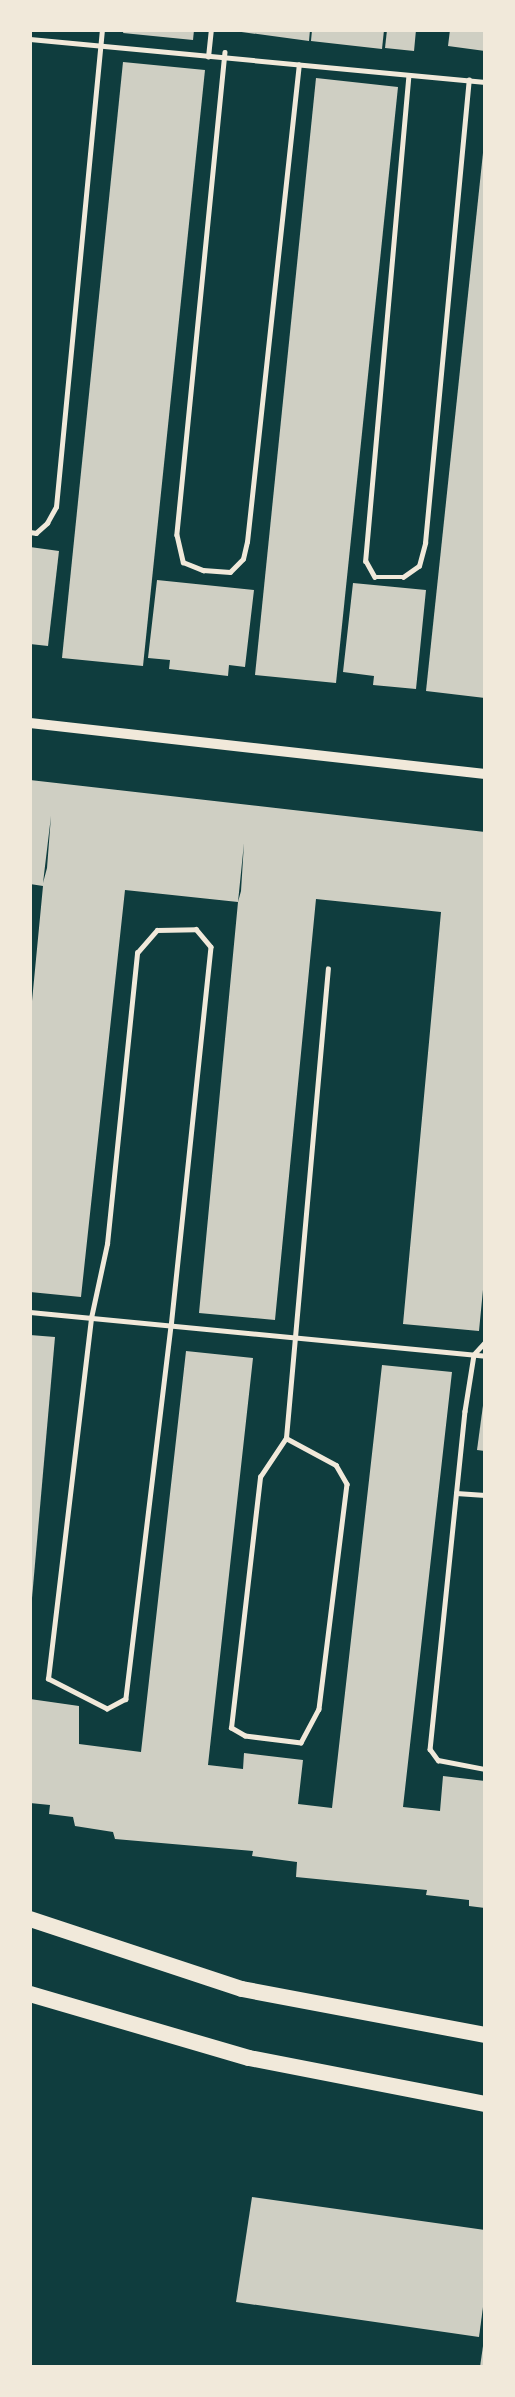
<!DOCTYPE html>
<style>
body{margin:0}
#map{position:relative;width:515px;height:2397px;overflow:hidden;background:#0f3d3e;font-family:Ubuntu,sans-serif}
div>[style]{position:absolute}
.building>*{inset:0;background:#cfcfc3}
.service>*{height:4.5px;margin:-2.25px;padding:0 2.25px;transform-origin:2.25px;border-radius:2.25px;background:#f1e9da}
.tertiary>*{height:10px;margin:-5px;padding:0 5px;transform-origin:5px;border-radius:5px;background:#f1e9da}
.trunk>*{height:16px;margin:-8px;padding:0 8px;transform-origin:8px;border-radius:8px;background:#f1e9da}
span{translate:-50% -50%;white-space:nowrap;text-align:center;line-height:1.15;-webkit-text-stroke:4.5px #f1e9da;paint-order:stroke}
.frame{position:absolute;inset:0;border:32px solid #f1e9da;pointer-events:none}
</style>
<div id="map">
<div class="building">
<i style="clip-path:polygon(124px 30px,194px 30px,193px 40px,123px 33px)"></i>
<i style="clip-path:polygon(227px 30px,310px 30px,309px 41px)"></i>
<i style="clip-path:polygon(312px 30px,384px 30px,382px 49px,311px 41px)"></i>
<i style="clip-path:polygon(387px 30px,416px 30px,414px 51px,385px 48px)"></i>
<i style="clip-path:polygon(450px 30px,485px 30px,485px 51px,448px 46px)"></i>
<i style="clip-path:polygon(123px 62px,205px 70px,143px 666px,62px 658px)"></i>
<i style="clip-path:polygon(316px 78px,398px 87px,336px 683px,255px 675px)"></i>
<i style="clip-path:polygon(483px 153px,485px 153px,485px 698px,426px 691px)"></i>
<i style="clip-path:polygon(30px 547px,59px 551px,48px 646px,30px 644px)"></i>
<i style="clip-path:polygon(157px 580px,254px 590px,245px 667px,229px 665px,228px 676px,169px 669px,170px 660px,148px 658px)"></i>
<i style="clip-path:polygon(353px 583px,426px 590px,416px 689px,373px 685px,374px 676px,343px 672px)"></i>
<i style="clip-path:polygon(evenodd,30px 780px,485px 832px,485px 1269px,479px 1331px,403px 1324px,441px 912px,316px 899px,275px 1320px,199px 1313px,238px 902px,125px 890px,81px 1297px,30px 1292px,30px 1022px,43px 886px,30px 884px,30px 780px,51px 816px,47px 868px,43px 883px,51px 816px,30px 780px,244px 843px,241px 891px,238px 902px,244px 843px)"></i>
<i style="clip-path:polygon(30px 1335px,55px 1337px,32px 1598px,30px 1598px)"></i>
<i style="clip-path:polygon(186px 1351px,253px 1358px,208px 1765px,243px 1769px,244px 1753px,303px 1760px,298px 1804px,332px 1808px,382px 1365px,452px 1372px,403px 1807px,440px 1811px,443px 1776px,485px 1781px,485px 1908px,469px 1906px,469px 1900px,426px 1895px,427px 1890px,296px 1877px,297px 1862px,252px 1856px,253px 1851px,115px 1839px,113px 1832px,75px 1826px,73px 1817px,49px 1814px,50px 1805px,30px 1803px,30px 1699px,79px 1706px,79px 1744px,141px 1752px)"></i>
<i style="clip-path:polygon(484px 1398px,485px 1398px,485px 1451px,477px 1450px)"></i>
<i style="clip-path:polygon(252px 2197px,485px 2230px,485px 2292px,479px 2337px,236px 2302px)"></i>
<i style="clip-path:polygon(484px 2339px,485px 2367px,480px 2367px)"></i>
</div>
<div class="service">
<i style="left:30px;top:39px;width:457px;rotate:5.4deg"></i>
<i style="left:225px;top:52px;width:485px;rotate:95.7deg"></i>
<i style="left:177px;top:535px;width:28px;rotate:77deg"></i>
<i style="left:183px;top:562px;width:22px;rotate:22deg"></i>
<i style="left:203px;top:570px;width:27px;rotate:4deg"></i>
<i style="left:230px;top:572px;width:18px;rotate:-45deg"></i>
<i style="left:243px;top:559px;width:17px;rotate:-77deg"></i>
<i style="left:247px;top:542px;width:480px;rotate:-83.8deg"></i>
<i style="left:208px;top:57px;width:27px;rotate:-84deg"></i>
<i style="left:409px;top:75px;width:488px;rotate:95.1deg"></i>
<i style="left:366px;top:561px;width:18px;rotate:61deg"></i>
<i style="left:375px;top:577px;width:28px"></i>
<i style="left:403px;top:577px;width:19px;rotate:-35deg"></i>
<i style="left:419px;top:566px;width:24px;rotate:-75deg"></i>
<i style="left:425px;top:543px;width:465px;rotate:-84.6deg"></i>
<i style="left:30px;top:532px;width:6px;rotate:9deg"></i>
<i style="left:36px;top:533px;width:15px;rotate:-42deg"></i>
<i style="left:47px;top:523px;width:18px;rotate:-61deg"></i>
<i style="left:56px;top:507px;width:479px;rotate:-84.5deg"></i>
<i style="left:196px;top:929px;width:23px;rotate:50deg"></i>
<i style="left:211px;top:947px;width:381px;rotate:96deg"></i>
<i style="left:171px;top:1326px;width:376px;rotate:96.9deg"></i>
<i style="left:126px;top:1699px;width:21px;rotate:152deg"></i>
<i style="left:107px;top:1709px;width:66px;rotate:-153deg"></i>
<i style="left:48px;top:1679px;width:364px;rotate:-83.2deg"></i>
<i style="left:91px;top:1318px;width:76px;rotate:-77.8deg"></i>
<i style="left:107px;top:1244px;width:293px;rotate:-84.1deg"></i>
<i style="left:137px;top:953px;width:30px;rotate:-49deg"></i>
<i style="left:157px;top:930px;width:39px;rotate:-1deg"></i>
<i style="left:30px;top:1312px;width:457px;rotate:5.5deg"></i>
<i style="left:485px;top:1343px;width:16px;rotate:133deg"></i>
<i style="left:474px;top:1355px;width:57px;rotate:99.1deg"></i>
<i style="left:465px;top:1411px;width:340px;rotate:95.9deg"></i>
<i style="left:430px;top:1749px;width:14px;rotate:54deg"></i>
<i style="left:438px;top:1760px;width:48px;rotate:10.8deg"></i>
<i style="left:286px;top:1438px;width:57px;rotate:28.4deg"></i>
<i style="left:336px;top:1465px;width:22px;rotate:60deg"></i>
<i style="left:347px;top:1484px;width:227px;rotate:97.1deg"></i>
<i style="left:319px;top:1709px;width:38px;rotate:118deg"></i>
<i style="left:301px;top:1743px;width:56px;rotate:-172.9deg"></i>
<i style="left:245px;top:1736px;width:16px;rotate:-150deg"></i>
<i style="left:231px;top:1728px;width:253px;rotate:-83.4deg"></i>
<i style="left:260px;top:1477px;width:47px;rotate:-56.3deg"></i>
<i style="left:286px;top:1438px;width:471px;rotate:-84.9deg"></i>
<i style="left:456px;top:1493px;width:29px;rotate:4deg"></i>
</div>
<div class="tertiary">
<i style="left:30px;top:723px;width:458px;rotate:6.4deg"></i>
</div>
<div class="trunk">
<i style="left:30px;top:1919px;width:223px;rotate:18.3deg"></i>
<i style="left:242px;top:1989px;width:247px;rotate:10.7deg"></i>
<i style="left:30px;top:1994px;width:228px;rotate:16.3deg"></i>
<i style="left:249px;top:2058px;width:240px;rotate:11deg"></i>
</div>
<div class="frame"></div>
</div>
